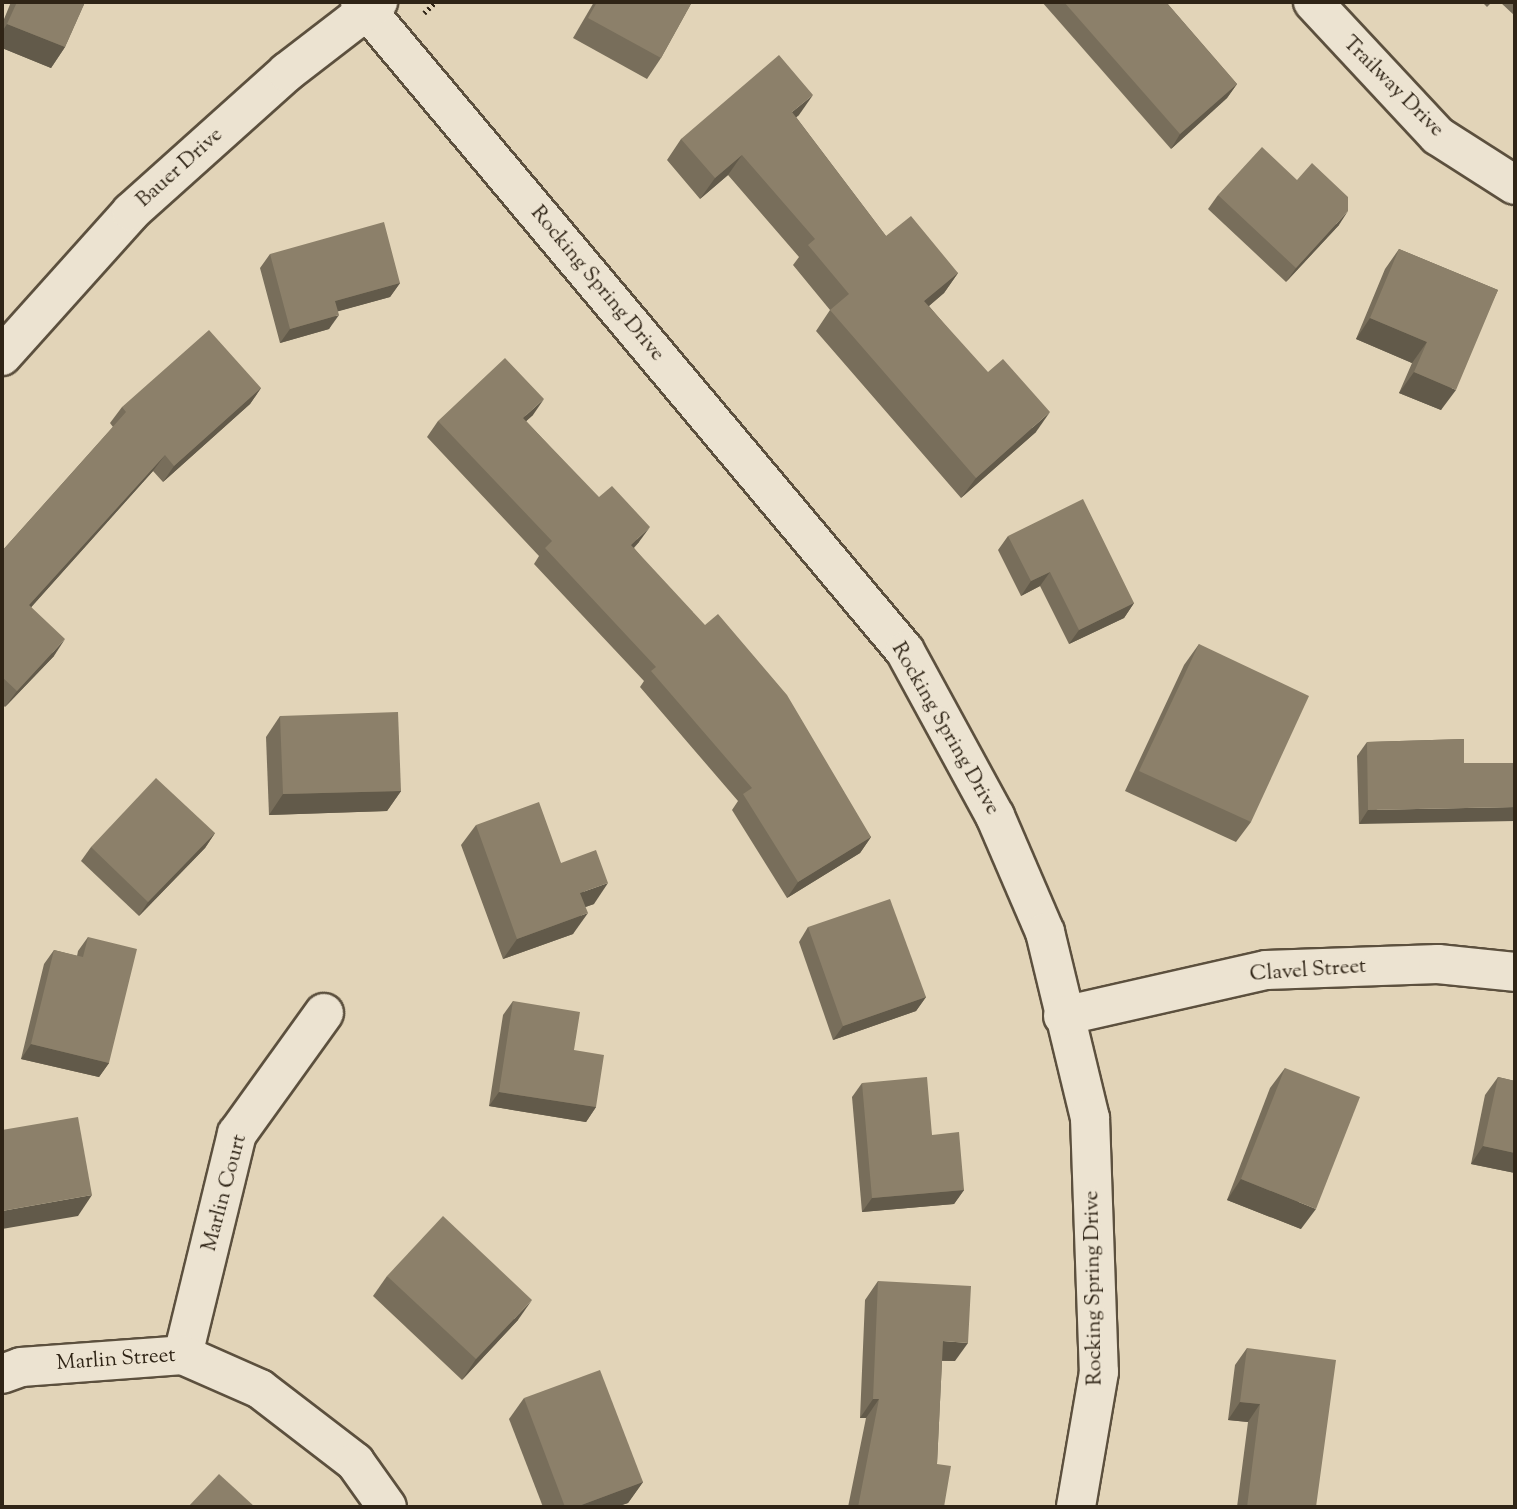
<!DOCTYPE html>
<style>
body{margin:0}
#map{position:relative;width:1517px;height:1509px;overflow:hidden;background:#e2d4b8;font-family:"Sorts Mill Goudy",serif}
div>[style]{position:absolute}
.path>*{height:4.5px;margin-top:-2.25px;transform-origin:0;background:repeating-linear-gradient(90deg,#2f2416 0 2px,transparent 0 5.5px)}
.roads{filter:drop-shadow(2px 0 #5c503e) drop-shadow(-2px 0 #5c503e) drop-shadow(0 2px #5c503e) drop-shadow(0 -2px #5c503e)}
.street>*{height:38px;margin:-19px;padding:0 19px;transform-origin:19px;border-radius:19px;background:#ece3d1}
.wall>*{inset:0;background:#786e5b}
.shaded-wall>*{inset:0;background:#625a4a}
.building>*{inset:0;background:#8c806a}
span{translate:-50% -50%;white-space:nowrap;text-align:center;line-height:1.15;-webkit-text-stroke:6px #ece3d1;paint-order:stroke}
.street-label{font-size:21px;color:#2f2416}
.frame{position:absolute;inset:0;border:4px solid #2f2416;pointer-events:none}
</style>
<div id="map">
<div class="path">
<i style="left:424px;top:13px;width:16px;rotate:-43deg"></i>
</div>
<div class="roads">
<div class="street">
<i style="left:360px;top:2px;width:847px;rotate:49.98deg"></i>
<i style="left:905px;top:651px;width:188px;rotate:61.4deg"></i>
<i style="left:995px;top:816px;width:126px;rotate:66.7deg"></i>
<i style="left:1045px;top:932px;width:191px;rotate:76.4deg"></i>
<i style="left:1090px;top:1118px;width:254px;rotate:88deg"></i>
<i style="left:1099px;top:1372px;width:137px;rotate:99.7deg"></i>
<i style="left:1313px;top:2px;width:183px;rotate:47deg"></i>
<i style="left:1438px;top:136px;width:91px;rotate:32.5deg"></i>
<i style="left:2px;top:356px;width:193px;rotate:-48.1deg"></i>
<i style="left:131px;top:212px;width:210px;rotate:-41.9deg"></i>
<i style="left:287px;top:72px;width:115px;rotate:-37.6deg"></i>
<i style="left:1063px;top:1016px;width:208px;rotate:-12.8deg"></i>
<i style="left:1266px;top:970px;width:172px;rotate:-2deg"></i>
<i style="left:1438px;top:964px;width:77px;rotate:5.9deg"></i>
<i style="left:183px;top:1355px;width:228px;rotate:-76.3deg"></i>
<i style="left:237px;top:1134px;width:149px;rotate:-54.3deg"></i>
<i style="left:2px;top:1374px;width:20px;rotate:-20deg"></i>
<i style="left:21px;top:1367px;width:162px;rotate:-4.2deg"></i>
<i style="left:183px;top:1355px;width:84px;rotate:23.8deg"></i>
<i style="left:260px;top:1389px;width:120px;rotate:37.5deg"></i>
<i style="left:355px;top:1462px;width:55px;rotate:54.6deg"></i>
</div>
</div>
<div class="wall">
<i style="clip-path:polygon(11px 2px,85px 2px,65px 47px,51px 68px,2px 48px,2px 24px)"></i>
<i style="clip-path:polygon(594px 2px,692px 2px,661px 58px,647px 79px,573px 38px)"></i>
<i style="clip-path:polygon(1042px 2px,1166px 2px,1237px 84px,1227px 98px,1171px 149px)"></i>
<i style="clip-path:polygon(1482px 2px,1492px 2px,1487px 7px)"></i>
<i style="clip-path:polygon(1500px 2px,1515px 2px,1515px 16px)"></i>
<i style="clip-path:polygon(799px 115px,796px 117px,886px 236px,958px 273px,944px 293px,929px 306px,1036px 432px,961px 498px,816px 331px,830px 310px,793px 265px,799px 257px,728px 175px,700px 199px,667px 160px,681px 139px)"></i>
<i style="clip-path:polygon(1218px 195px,1339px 225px,1286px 282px,1208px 209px)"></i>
<i style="clip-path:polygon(1399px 249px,1498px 290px,1441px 410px,1399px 393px,1412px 363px,1356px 339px,1385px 269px)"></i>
<i style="clip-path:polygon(270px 254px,400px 283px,390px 297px,338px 311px,329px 329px,280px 343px,260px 268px)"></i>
<i style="clip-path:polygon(261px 388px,250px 404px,163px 482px,153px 471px,31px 607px,54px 656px,5px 707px,2px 704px,2px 551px,113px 427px,110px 423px,122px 407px)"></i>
<i style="clip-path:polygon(533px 415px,526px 421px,639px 542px,634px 548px,871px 837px,860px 853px,787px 898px,732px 810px,738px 801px,640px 687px,644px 681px,534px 564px,539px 556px,427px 437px,438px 421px)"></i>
<i style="clip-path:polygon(1008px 536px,1134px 603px,1124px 618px,1069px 644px,1040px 586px,1021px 596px,998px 550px)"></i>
<i style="clip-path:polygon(1199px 644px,1251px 822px,1236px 842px,1125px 791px,1184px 665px)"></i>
<i style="clip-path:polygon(280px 716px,401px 791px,387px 811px,269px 815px,266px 737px)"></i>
<i style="clip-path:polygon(1464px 739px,1359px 824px,1357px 756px,1367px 742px)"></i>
<i style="clip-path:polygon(476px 825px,561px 863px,594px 904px,585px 907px,573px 934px,503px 959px,461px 845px)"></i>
<i style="clip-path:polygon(215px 833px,205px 848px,139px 916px,81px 861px,91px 847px)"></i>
<i style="clip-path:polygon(808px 927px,926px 997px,916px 1011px,833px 1040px,799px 942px)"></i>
<i style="clip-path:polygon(88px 937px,109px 1063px,99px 1077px,21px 1059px,44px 964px,54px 950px,77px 956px,78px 951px)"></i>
<i style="clip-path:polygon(513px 1001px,574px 1050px,596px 1107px,586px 1122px,489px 1106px,503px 1015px)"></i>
<i style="clip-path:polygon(1285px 1068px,1301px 1229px,1227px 1200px,1270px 1088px)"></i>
<i style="clip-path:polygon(1498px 1077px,1515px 1081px,1515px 1173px,1471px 1164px,1485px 1095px)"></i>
<i style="clip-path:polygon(862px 1083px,932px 1135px,964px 1190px,954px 1204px,862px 1212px,852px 1097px)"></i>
<i style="clip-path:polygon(387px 1276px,518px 1320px,462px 1380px,373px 1296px)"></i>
<i style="clip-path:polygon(878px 1281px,955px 1361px,942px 1361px,937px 1464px,944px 1507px,848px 1507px,866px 1418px,860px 1418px,865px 1300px)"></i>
<i style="clip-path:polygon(1247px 1348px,1316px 1507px,1237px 1507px,1248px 1422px,1228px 1420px,1235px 1365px)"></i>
<i style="clip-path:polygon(524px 1398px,643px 1482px,628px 1503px,616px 1507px,543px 1507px,509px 1419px)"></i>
</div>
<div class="shaded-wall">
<i style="clip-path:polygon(7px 24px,65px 47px,51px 68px,2px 48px,2px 32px)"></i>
<i style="clip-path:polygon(1237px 84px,1227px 98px,1171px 149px,1180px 134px)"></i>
<i style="clip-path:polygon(813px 95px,799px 115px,778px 133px,792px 112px)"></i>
<i style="clip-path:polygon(742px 155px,728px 175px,700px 199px,715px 178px)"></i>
<i style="clip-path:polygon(1348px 211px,1339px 225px,1286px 282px,1296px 268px)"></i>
<i style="clip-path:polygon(958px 273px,944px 293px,910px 322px,924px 301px)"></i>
<i style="clip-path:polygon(400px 283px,390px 297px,325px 315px,335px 301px)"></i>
<i style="clip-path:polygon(339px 315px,329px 329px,280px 343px,290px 329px)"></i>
<i style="clip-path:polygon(1370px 318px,1427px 342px,1412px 363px,1356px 339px)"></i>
<i style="clip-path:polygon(1414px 372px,1456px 390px,1441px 410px,1399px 393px)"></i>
<i style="clip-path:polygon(261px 388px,250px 404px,163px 482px,174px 466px)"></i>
<i style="clip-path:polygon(544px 399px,533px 415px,512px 434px,523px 418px)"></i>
<i style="clip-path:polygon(1050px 412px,1036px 432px,961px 498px,976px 478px)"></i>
<i style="clip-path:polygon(165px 455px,153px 471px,18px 622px,29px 605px)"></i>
<i style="clip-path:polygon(650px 527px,639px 542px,620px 561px,631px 545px)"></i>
<i style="clip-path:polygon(1050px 572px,1040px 586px,1021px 596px,1031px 581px)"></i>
<i style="clip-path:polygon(1134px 603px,1124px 618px,1069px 644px,1079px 630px)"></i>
<i style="clip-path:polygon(65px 639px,54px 656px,5px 707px,17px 691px)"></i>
<i style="clip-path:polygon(401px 791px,387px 811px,269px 815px,283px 794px)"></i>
<i style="clip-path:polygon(1515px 807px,1515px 821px,1359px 824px,1368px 810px)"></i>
<i style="clip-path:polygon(215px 833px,205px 848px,139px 916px,148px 902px)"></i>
<i style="clip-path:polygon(871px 837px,860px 853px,787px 898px,798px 882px)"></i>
<i style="clip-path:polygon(608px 883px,594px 904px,566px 914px,580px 893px)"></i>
<i style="clip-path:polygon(588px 913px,573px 934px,503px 959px,517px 939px)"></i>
<i style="clip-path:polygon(926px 997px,916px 1011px,833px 1040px,843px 1026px)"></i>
<i style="clip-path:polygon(31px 1044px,109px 1063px,99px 1077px,21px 1059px)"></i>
<i style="clip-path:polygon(499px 1092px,596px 1107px,586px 1122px,489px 1106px)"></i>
<i style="clip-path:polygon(1483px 1146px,1515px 1153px,1515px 1173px,1471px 1164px)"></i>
<i style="clip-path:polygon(1241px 1179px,1316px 1209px,1301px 1229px,1227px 1200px)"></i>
<i style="clip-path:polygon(964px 1190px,954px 1204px,862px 1212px,872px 1198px)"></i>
<i style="clip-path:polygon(92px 1195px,78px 1216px,2px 1229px,2px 1211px)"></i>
<i style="clip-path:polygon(532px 1300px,518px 1320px,462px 1380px,476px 1359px)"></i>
<i style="clip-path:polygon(943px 1341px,968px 1343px,955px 1361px,930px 1360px)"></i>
<i style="clip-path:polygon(873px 1399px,879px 1399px,866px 1418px,860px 1418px)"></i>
<i style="clip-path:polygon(1240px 1402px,1260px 1404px,1248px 1422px,1228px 1420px)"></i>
<i style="clip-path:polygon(643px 1482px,628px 1503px,616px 1507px,576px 1507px)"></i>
</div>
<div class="building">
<i style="clip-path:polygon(17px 2px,85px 2px,65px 47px,7px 24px)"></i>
<i style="clip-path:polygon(597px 2px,692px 2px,661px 58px,588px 18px)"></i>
<i style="clip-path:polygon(1064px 2px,1166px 2px,1237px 84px,1180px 134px)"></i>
<i style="clip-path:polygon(779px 55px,813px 95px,792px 112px,886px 236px,911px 216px,958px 273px,924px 301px,988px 372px,1003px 359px,1050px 412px,976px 478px,830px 310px,849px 294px,808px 245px,815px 239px,742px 155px,715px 178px,681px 139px)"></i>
<i style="clip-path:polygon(1262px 147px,1297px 180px,1312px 163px,1348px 197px,1348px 211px,1296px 268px,1218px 195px)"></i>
<i style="clip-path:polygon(384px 222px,400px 283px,335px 301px,339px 315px,290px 329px,270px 254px)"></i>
<i style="clip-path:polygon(1399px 249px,1498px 290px,1456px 390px,1414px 372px,1427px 342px,1370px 318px)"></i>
<i style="clip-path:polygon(209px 330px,261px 388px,174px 466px,165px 455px,29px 605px,65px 639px,17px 691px,2px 677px,2px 551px,126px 412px,122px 407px)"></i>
<i style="clip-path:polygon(505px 358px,544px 399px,523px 418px,599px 497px,612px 486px,650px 527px,631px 545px,705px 625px,718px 614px,787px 695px,871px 837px,798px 882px,743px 794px,752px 788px,651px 671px,656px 667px,545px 548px,552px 541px,438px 421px)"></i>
<i style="clip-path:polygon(1083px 499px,1134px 603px,1079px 630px,1050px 572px,1031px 581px,1008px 536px)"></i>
<i style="clip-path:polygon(1199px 644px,1309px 696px,1251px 822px,1139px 771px)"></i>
<i style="clip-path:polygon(398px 712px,401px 791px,283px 794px,280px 716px)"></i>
<i style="clip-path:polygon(1464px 739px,1464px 763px,1515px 763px,1515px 807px,1368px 810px,1367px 742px)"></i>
<i style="clip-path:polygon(156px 778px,215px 833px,148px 902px,91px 847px)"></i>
<i style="clip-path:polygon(539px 802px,561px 863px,596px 850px,608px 883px,580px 893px,588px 913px,517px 939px,476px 825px)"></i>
<i style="clip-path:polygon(890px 899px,926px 997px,843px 1026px,808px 927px)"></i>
<i style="clip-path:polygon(88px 937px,137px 949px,109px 1063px,31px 1044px,54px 950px,83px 957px)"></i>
<i style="clip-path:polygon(513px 1001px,580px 1012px,574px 1050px,604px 1055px,596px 1107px,499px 1092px)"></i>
<i style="clip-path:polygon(1285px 1068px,1360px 1097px,1316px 1209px,1241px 1179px)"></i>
<i style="clip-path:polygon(927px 1077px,932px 1135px,959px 1132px,964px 1190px,872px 1198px,862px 1083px)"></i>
<i style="clip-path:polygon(1498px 1077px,1515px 1081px,1515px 1153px,1483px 1146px)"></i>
<i style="clip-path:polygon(78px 1117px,92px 1195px,2px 1211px,2px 1130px)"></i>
<i style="clip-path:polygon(443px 1216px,532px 1300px,476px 1359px,387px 1276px)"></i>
<i style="clip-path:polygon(878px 1281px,971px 1286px,968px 1343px,943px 1341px,937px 1464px,951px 1466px,944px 1507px,858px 1507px,879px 1399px,873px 1399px)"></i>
<i style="clip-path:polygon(1247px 1348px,1336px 1360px,1316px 1507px,1247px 1507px,1260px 1404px,1240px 1402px)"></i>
<i style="clip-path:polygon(600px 1370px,643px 1482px,576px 1507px,565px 1507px,524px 1398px)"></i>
<i style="clip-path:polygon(219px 1474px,255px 1507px,188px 1507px)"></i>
</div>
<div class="street-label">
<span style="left:1393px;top:87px;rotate:45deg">Trailway Drive</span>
<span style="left:180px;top:168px;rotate:-42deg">Bauer Drive</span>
<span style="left:597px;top:284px;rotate:50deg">Rocking Spring Drive</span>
<span style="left:945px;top:729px;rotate:60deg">Rocking Spring Drive</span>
<span style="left:1308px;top:971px;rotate:-4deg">Clavel Street</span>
<span style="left:225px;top:1193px;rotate:-75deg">Marlin Court</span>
<span style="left:1094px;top:1288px;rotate:-91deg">Rocking Spring Drive</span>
<span style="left:116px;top:1360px;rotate:-4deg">Marlin Street</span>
</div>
<div class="frame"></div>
</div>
